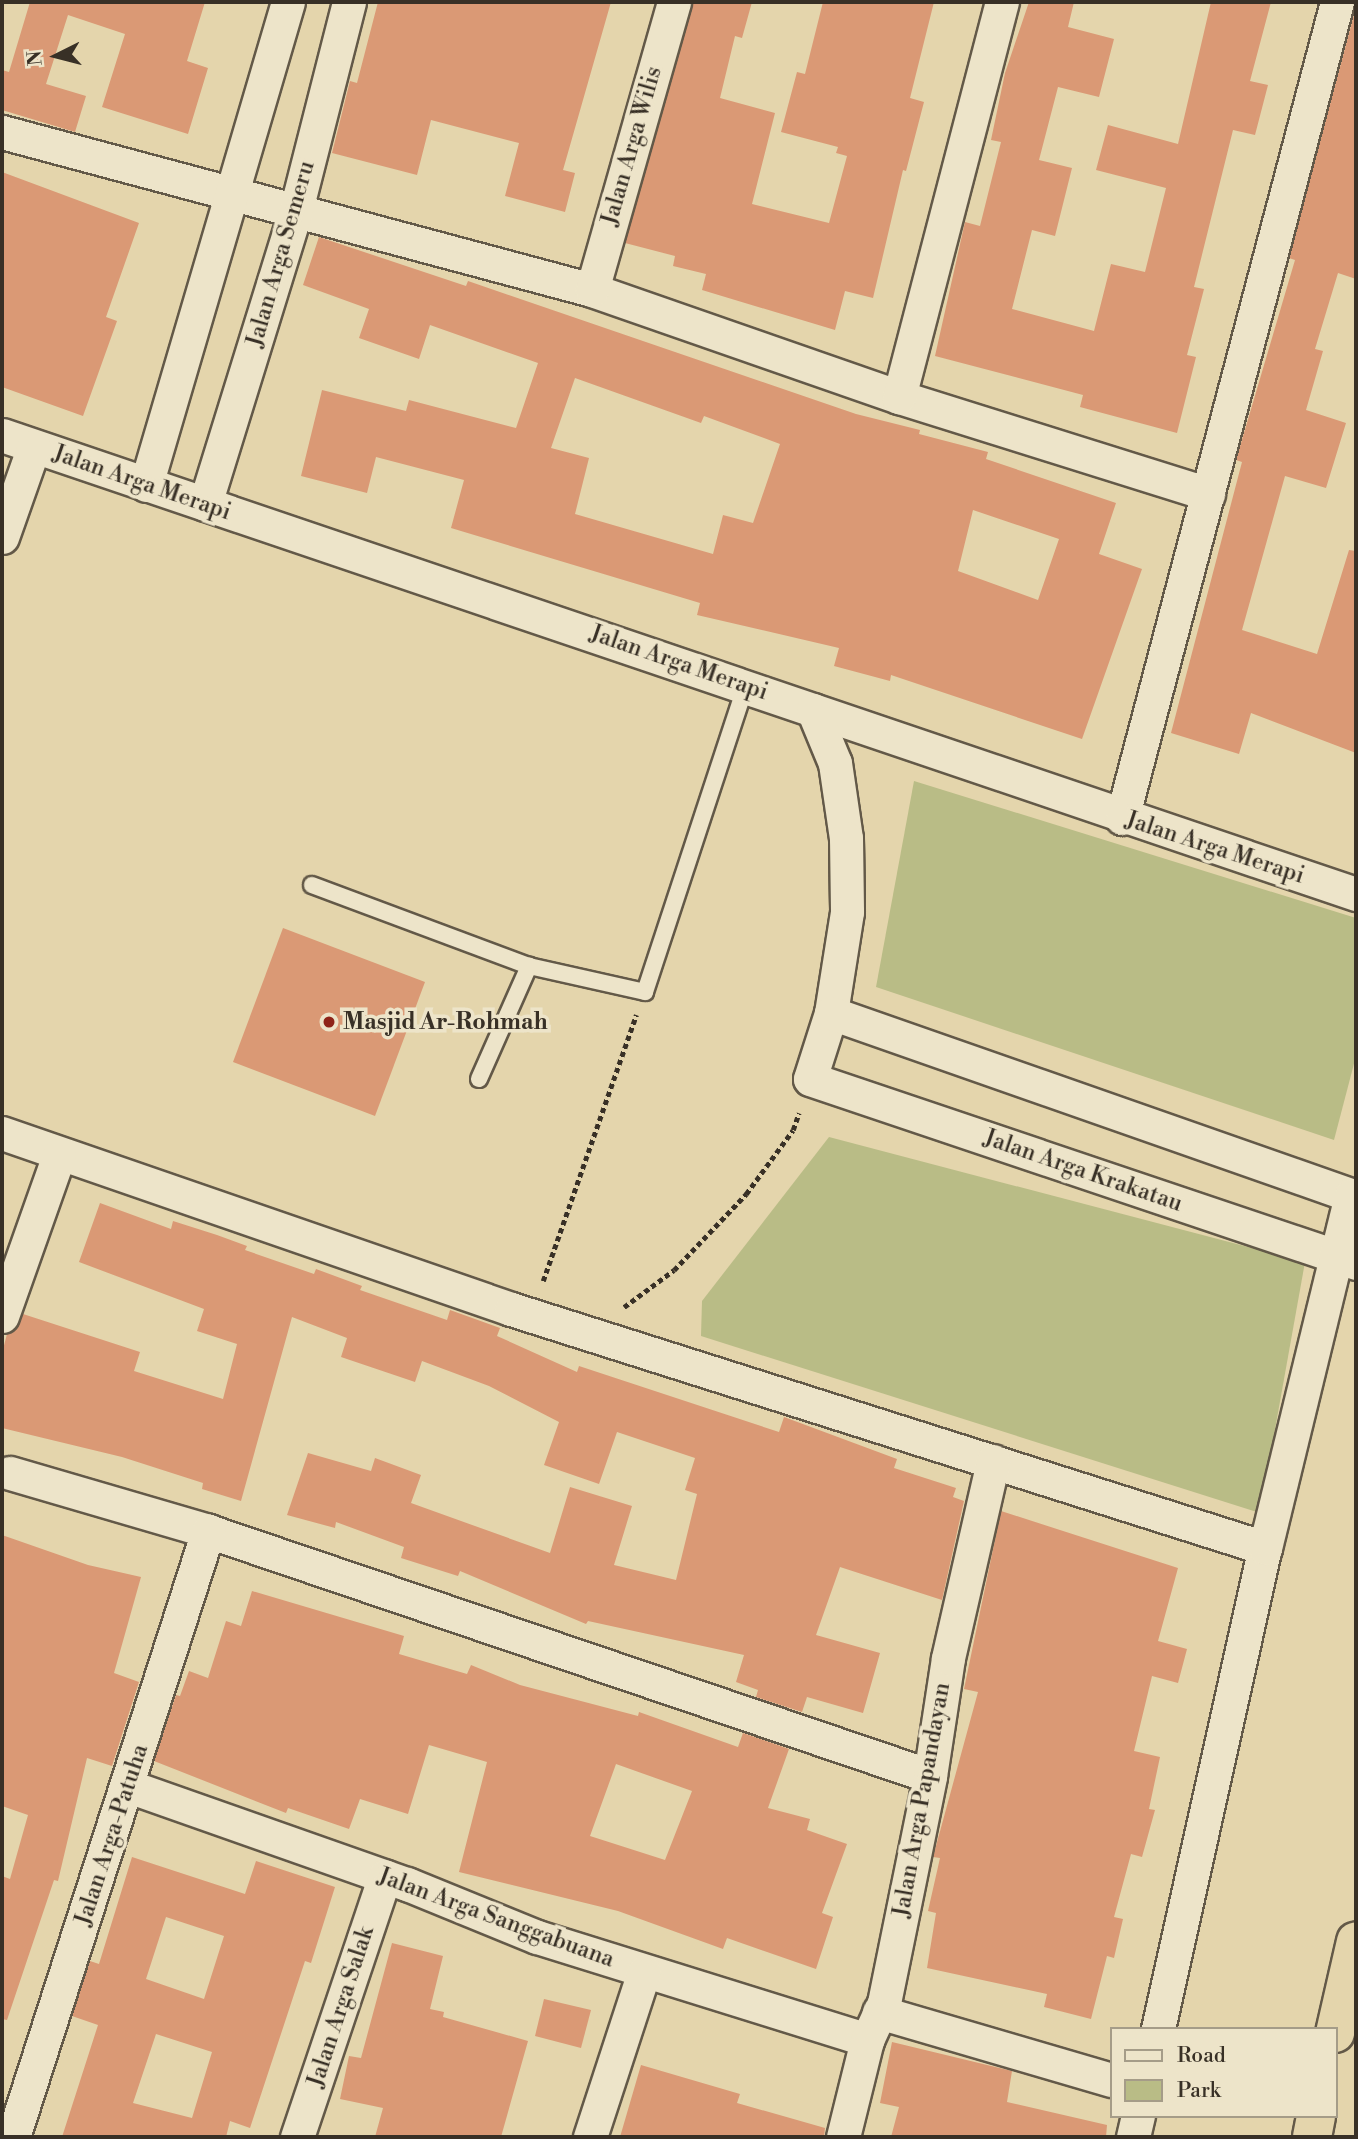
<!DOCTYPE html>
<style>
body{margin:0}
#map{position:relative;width:1358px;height:2139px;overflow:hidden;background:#e4d5ac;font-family:"Libre Bodoni",serif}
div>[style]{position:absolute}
.green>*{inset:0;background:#b9bc86}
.building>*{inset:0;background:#da9975}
.path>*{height:4.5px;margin-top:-2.25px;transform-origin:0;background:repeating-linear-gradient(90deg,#383026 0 5px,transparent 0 8.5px)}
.roads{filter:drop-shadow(2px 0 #635948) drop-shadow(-2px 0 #635948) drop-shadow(0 2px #635948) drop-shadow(0 -2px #635948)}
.service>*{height:16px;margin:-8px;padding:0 8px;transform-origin:8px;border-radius:8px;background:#ede4c9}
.minor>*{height:33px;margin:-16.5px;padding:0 16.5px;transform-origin:16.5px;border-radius:16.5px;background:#ede4c9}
.trunk>*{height:38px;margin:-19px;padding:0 19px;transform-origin:19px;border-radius:19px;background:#e4d5ac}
.dots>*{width:19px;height:19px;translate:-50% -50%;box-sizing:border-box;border:4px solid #ede4c9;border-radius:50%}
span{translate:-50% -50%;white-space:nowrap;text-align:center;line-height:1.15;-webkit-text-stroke:7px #ede4c9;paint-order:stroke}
.street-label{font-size:23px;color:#383026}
.poi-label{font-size:23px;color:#383026;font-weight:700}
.left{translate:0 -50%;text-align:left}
.frame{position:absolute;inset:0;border:4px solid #383026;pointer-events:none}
.legend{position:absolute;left:1110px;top:2027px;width:228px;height:91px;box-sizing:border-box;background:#ede4c9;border:2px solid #a59c88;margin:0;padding:9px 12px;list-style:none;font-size:21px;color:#383026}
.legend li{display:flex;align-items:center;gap:14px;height:35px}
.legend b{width:35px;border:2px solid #a59c88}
.north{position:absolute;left:21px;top:21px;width:70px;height:70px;-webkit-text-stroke:5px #ede4c9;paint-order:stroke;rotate:264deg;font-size:19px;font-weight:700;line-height:28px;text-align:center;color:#383026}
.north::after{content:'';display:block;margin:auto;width:24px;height:32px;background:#383026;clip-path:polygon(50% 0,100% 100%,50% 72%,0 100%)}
</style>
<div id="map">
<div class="green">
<i style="clip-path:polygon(914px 781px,1356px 918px,1356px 1056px,1334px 1140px,876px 987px)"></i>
<i style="clip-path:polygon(829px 1137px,1305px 1262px,1260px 1513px,701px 1336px,702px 1301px)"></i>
</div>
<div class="building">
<i style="clip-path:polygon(30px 2px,205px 2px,187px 61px,208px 68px,188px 134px,102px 107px,125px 34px,68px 15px,46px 84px,86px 96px,75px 132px,2px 110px,2px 70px,9px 72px)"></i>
<i style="clip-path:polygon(378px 2px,611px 2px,563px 170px,575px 173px,565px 212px,505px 196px,519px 143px,431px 120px,417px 175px,332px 153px,350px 81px,357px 83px)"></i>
<i style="clip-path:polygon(693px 2px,752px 2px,742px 38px,735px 36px,720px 98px,775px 113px,752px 204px,829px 223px,847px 156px,836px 153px,838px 147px,781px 132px,797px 72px,805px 74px,823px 2px,934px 2px,910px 98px,924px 102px,906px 171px,903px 170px,873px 298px,845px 291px,835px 330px,702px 290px,706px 274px,673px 266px,675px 256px,625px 243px)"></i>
<i style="clip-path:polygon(1029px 2px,1074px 2px,1068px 27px,1114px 39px,1099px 97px,1058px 87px,1039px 160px,1072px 168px,1055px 236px,1032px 230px,1012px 309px,1094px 331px,1111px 264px,1145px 272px,1166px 188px,1096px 170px,1108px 125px,1178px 144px,1211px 2px,1271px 2px,1250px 81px,1268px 85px,1255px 135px,1233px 130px,1194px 287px,1204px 289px,1187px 355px,1196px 357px,1177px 433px,1080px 407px,1083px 395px,935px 356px,965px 222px,980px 226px,1001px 142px,991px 140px,1005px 73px)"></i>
<i style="clip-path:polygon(1356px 7px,1356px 279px,1338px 273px,1315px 349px,1323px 351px,1306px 410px,1346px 423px,1326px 488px,1285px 476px,1242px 630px,1317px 654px,1349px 550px,1356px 551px,1356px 753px,1251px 713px,1239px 754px,1171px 733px,1242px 462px,1236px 460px,1295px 260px,1289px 258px)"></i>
<i style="clip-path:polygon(2px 172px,139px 223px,106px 317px,117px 321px,83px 416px,2px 387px)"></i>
<i style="clip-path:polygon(evenodd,319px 237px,466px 286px,468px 281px,856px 414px,920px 430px,919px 434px,988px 452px,986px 459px,1116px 503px,1099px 554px,1142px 569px,1082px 739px,891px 675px,890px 681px,834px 666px,839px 648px,697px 615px,700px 603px,451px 528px,464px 480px,376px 457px,367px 493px,301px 476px,322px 390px,406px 411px,409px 400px,516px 428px,538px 363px,430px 325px,419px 359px,359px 338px,369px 309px,303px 285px,319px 237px,575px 378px,701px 423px,704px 416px,780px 444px,753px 523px,723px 515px,713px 554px,575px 514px,589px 458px,551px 448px,575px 378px,319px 237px,973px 510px,1059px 539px,1038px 600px,958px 571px,973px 510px)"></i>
<i style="clip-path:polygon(283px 928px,425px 982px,375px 1116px,233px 1062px)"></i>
<i style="clip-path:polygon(100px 1203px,171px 1229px,173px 1221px,217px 1235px,247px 1246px,245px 1250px,314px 1274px,316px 1269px,362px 1286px,360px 1290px,447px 1320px,450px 1310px,500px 1328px,497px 1336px,577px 1372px,579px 1366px,779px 1432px,784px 1417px,897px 1459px,894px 1468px,956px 1488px,953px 1497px,964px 1501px,942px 1600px,840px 1567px,816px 1635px,880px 1653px,863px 1713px,807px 1697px,802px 1712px,756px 1697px,758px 1690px,736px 1682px,744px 1655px,588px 1621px,586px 1624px,460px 1571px,458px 1576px,401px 1558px,404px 1547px,336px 1522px,335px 1528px,287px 1515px,308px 1453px,371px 1471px,375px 1458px,421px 1475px,411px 1503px,550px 1553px,570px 1487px,632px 1506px,614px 1565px,676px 1580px,697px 1494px,685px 1490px,695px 1458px,617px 1432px,599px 1484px,544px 1465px,559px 1422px,489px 1386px,422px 1361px,415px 1382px,341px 1357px,347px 1338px,292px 1317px,241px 1501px,202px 1489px,203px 1483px,122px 1457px,2px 1428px,2px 1353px,7px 1334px,15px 1330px,23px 1314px,140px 1352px,134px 1371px,223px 1399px,237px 1344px,197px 1331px,204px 1309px,79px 1262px)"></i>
<i style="clip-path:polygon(1001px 1511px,1178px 1568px,1158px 1641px,1187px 1649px,1178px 1683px,1152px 1676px,1134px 1751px,1160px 1757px,1149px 1809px,1155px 1810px,1142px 1857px,1131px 1854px,1114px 1917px,1123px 1919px,1114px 1958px,1107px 1956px,1091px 2019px,1044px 2007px,1047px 1994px,927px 1968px,936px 1913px,928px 1911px,940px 1858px,933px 1857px,978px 1692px,964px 1689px)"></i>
<i style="clip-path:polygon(2px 1535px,88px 1565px,141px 1577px,114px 1673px,139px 1682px,112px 1766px,87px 1758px,58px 1881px,54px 1880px,7px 2020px,2px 2019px,2px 1876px,10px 1879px,28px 1815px,2px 1806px)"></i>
<i style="clip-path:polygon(evenodd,252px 1591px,404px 1636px,399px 1654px,467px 1674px,471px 1665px,520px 1685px,638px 1716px,639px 1712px,738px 1747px,743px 1733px,789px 1749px,768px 1808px,810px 1819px,807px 1830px,847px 1844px,822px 1913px,833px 1917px,816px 1969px,727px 1938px,723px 1949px,618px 1911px,459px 1872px,487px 1762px,429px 1745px,408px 1814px,360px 1799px,349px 1829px,288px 1808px,286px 1813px,154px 1761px,176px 1695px,180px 1696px,189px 1671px,208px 1678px,226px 1621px,241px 1626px,252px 1591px,616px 1764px,692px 1791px,665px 1860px,590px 1836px,616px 1764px)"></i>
<i style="clip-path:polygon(evenodd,132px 1857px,245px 1894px,256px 1861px,335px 1887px,311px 1963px,305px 1961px,250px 2128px,230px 2121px,226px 2137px,62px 2137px,98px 2025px,72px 2016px,90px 1961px,99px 1964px,132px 1857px,166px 1917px,224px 1936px,204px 1999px,146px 1979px,166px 1917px,132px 1857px,156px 2034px,212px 2052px,192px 2118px,133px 2103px,156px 2034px)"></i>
<i style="clip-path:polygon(392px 1943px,443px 1956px,430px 2009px,444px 2012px,443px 2017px,528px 2041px,501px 2137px,375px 2137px,383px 2108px,340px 2099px,349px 2056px,361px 2058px)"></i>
<i style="clip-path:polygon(544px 1999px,591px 2010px,581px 2048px,535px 2036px)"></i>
<i style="clip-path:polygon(892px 2042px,1012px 2071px,1007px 2102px,1107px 2125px,1106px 2137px,891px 2137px,899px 2107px,880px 2103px)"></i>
<i style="clip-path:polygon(641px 2065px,740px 2094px,737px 2103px,825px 2128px,824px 2137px,620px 2137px)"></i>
</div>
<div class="path">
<i style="left:543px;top:1281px;width:282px;rotate:-70.7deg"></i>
<i style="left:624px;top:1307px;width:62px;rotate:-36.5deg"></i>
<i style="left:674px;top:1270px;width:105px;rotate:-46.5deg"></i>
<i style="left:746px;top:1194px;width:79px;rotate:-53.7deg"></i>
<i style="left:793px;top:1130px;width:18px;rotate:-71deg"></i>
</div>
<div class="roads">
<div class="service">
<i style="left:312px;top:885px;width:232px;rotate:20.5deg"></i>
<i style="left:529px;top:966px;width:119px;rotate:12.6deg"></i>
<i style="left:645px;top:992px;width:323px;rotate:-71.8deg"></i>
<i style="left:479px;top:1079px;width:124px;rotate:-66.1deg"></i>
</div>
<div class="minor">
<i style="left:2px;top:132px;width:611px;rotate:14.99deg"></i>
<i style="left:592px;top:290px;width:325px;rotate:19.2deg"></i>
<i style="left:899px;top:397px;width:324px;rotate:17.4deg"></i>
<i style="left:592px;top:290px;width:299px;rotate:-74.1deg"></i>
<i style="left:899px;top:397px;width:408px;rotate:-75.4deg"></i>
<i style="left:2px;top:435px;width:1430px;rotate:18.73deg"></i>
<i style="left:146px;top:485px;width:503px;rotate:-73.62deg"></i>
<i style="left:205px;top:504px;width:304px;rotate:-72.8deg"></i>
<i style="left:295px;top:214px;width:219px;rotate:-75.7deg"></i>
<i style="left:2px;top:537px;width:96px;rotate:-70.6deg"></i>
<i style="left:813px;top:710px;width:57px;rotate:67.5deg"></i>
<i style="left:835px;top:763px;width:76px;rotate:81.7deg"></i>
<i style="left:846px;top:838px;width:74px;rotate:89.2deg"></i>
<i style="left:847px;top:912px;width:102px;rotate:99deg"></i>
<i style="left:831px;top:1013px;width:69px;rotate:107.7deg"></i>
<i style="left:810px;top:1079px;width:576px;rotate:18.62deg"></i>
<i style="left:1122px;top:818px;width:844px;rotate:-75.24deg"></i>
<i style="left:831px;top:1013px;width:556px;rotate:19.31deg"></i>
<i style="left:2px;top:1133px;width:539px;rotate:19.07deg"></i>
<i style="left:511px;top:1309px;width:791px;rotate:17.59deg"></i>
<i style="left:2px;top:1316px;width:171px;rotate:-70.5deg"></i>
<i style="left:10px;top:1473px;width:206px;rotate:16.3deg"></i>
<i style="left:208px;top:1531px;width:762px;rotate:18.74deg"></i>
<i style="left:128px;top:1786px;width:296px;rotate:19.4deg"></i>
<i style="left:407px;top:1884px;width:140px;rotate:22.2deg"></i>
<i style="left:537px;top:1937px;width:346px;rotate:17.3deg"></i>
<i style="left:879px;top:2012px;width:242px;rotate:16.3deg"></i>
<i style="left:1158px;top:2029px;width:493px;rotate:-77.5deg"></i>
<i style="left:1265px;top:1548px;width:363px;rotate:-76.3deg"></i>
<i style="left:13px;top:2137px;width:637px;rotate:-72.16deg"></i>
<i style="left:297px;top:2137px;width:275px;rotate:-71.4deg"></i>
<i style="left:590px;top:2137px;width:174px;rotate:-71.9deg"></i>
<i style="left:843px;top:2137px;width:100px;rotate:-76.1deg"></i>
<i style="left:867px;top:2040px;width:41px;rotate:-65.3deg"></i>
<i style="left:884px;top:2003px;width:232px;rotate:-78.5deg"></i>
<i style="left:930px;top:1776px;width:119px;rotate:-81.3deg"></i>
<i style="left:948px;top:1658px;width:202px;rotate:-77.1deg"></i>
<i style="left:1133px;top:2137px;width:22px;rotate:-77deg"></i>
</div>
<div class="trunk">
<i style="left:1335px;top:2033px;width:94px;rotate:-77.1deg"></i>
<i style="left:1312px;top:2137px;width:21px;rotate:-79deg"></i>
</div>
</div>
<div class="dots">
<i style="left:329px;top:1022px;background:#8f2418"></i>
</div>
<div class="street-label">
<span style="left:632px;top:146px;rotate:-74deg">Jalan Arga Wilis</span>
<span style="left:281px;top:254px;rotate:-74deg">Jalan Arga Semeru</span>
<span style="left:142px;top:483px;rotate:19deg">Jalan Arga Merapi</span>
<span style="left:679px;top:663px;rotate:19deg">Jalan Arga Merapi</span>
<span style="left:1215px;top:848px;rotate:18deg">Jalan Arga Merapi</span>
<span style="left:1083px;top:1171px;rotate:19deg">Jalan Arga Krakatau</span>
<span style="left:922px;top:1800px;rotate:-80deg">Jalan Arga Papandayan</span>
<span style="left:112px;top:1835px;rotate:-72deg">Jalan Arga-Patuha</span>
<span style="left:496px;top:1918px;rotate:20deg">Jalan Arga Sanggabuana</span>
<span style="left:341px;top:2007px;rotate:-72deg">Jalan Arga Salak</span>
</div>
<div class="poi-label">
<span class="left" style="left:343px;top:1022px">Masjid Ar-Rohmah</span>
</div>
<div class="frame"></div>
<ul class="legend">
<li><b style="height:9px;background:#ede4c9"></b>Road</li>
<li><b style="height:19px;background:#b9bc86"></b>Park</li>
</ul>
<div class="north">N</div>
</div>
